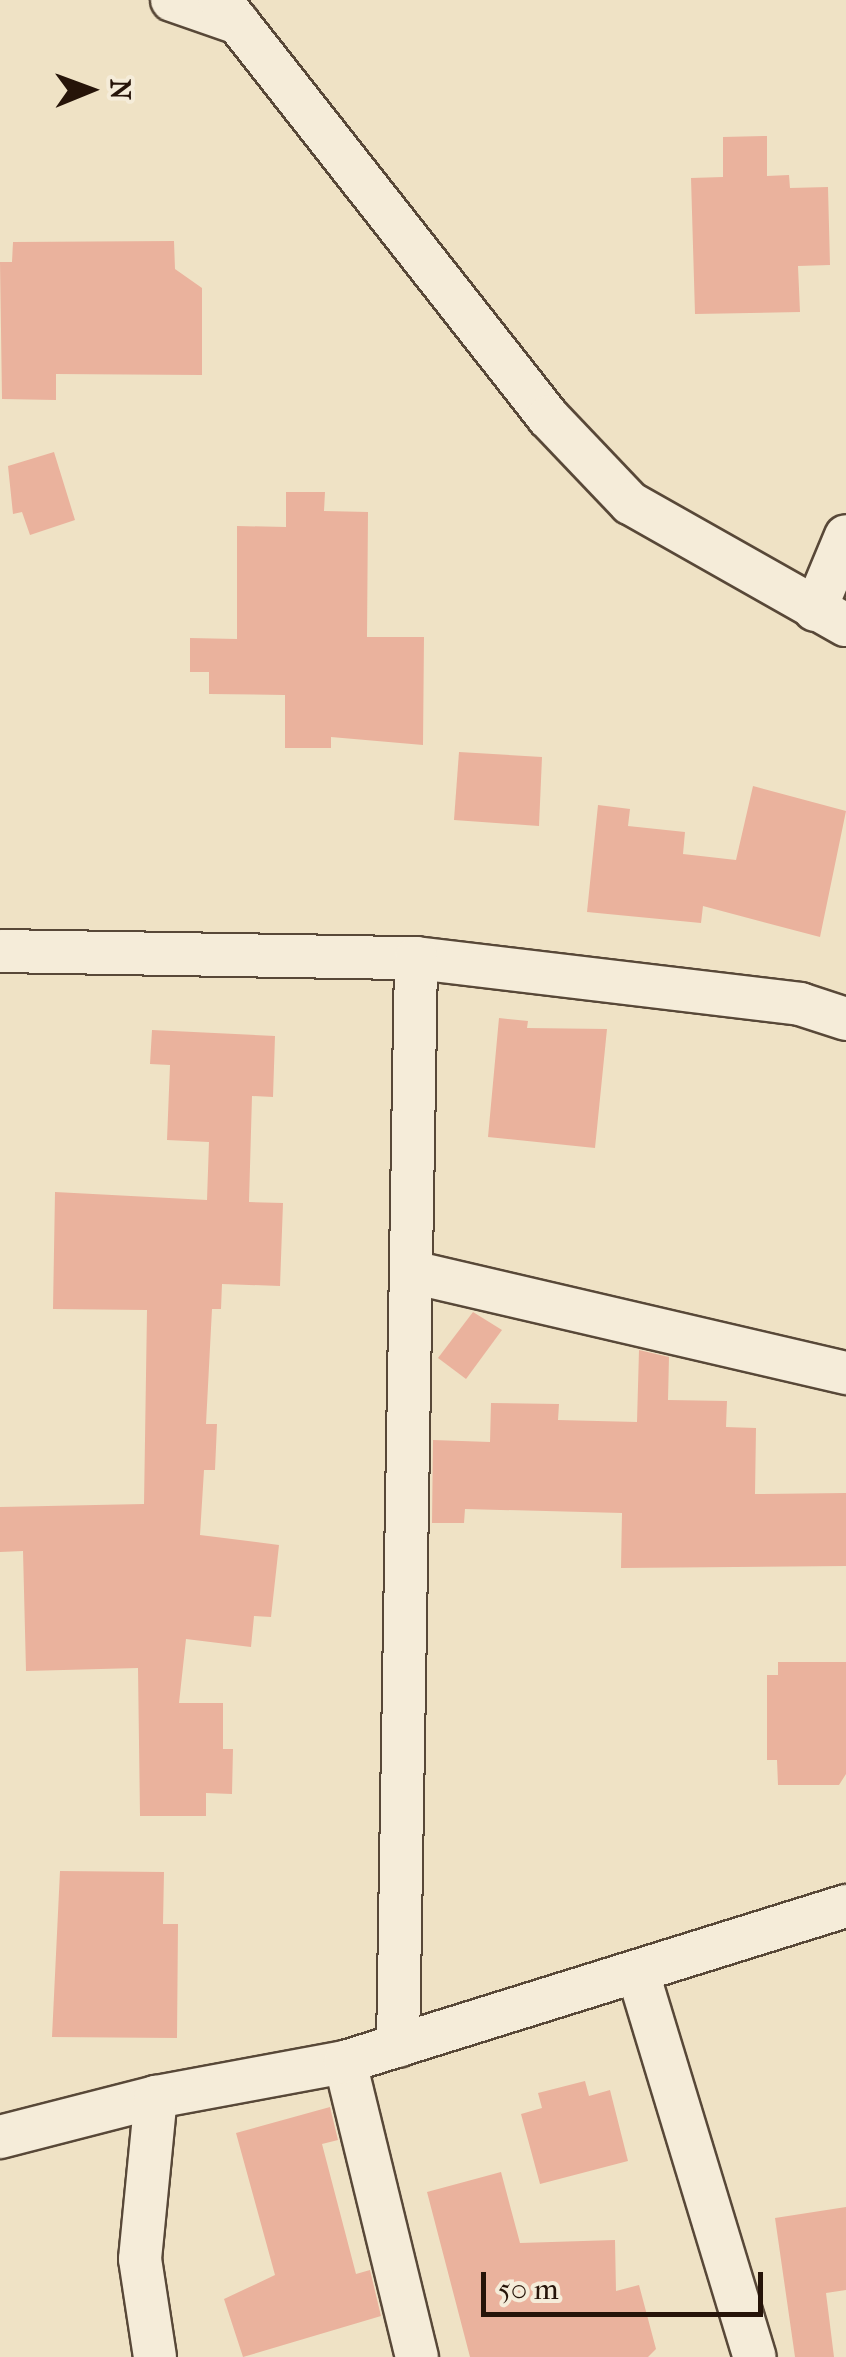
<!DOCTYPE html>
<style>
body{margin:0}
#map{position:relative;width:846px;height:2357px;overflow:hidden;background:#efe2c5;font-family:"IM FELL French Canon",serif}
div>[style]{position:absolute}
.building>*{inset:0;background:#eab29d}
.roads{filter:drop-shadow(2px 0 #584838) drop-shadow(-2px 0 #584838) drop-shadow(0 2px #584838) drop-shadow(0 -2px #584838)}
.minor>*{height:42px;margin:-21px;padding:0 21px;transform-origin:21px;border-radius:21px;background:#f5ecd9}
span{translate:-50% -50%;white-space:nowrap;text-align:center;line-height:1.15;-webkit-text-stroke:8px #f5ecd9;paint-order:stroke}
.north{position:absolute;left:40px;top:40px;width:100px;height:100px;-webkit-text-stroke:8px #f5ecd9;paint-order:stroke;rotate:89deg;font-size:28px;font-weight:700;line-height:40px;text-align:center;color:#261409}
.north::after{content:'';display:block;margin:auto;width:35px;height:45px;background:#261409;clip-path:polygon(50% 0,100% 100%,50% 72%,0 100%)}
.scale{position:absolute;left:481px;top:2272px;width:282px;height:45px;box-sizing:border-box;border:5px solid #261409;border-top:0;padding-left:12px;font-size:30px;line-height:35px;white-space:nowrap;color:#261409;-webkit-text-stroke:8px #f5ecd9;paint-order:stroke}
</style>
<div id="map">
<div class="building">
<i style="clip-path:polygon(767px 136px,767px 176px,789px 175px,790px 188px,828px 187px,830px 265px,798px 266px,800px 312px,695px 314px,691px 178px,723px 177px,723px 137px)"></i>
<i style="clip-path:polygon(174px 241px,175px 269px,202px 288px,202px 375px,56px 374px,56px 400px,2px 399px,0 262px,12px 262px,13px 242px)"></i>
<i style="clip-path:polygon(54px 452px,75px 520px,30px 535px,22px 512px,13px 514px,8px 466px)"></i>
<i style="clip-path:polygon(286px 492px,325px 492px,324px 511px,368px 512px,367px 637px,424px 637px,423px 745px,331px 737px,331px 748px,285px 748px,285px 695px,209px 694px,209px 672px,190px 672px,190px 638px,237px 639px,237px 526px,286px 527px)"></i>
<i style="clip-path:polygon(459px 752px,542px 757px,539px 826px,454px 820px)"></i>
<i style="clip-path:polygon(753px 786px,846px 811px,820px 937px,703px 906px,701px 923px,587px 912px,598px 805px,630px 809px,628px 826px,685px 832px,683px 854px,736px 860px)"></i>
<i style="clip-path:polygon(499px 1018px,528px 1021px,527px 1028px,607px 1029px,595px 1148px,488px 1137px)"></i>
<i style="clip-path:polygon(152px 1030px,275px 1036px,273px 1097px,252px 1096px,249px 1202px,283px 1203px,280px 1286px,222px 1284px,221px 1309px,212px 1309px,206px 1424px,217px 1424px,215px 1470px,204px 1470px,200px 1535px,279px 1545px,271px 1617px,254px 1616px,251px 1647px,186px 1639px,179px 1703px,223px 1703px,223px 1749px,233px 1749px,232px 1794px,206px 1793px,206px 1816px,140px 1816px,138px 1668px,26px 1671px,23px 1551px,0 1552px,0 1507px,144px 1504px,147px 1310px,53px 1309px,55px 1192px,207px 1200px,209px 1142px,167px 1140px,170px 1065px,150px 1064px)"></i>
<i style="clip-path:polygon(473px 1312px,502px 1330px,466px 1379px,438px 1358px)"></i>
<i style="clip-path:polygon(639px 1350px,669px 1357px,668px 1400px,727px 1401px,726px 1427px,756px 1428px,755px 1494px,846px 1493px,846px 1566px,621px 1568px,622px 1513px,465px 1509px,464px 1523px,432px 1523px,433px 1440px,490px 1442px,491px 1403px,559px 1404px,558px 1420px,637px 1422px)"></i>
<i style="clip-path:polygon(778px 1662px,846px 1662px,846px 1774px,839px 1785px,778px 1785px,777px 1760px,767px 1760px,767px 1675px,778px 1675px)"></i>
<i style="clip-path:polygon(60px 1871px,164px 1872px,163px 1924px,178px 1924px,177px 2038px,52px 2037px)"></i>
<i style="clip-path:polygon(585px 2081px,589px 2096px,610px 2090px,628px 2161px,540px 2184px,521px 2114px,542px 2108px,538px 2093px)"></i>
<i style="clip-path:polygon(330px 2107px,338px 2140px,322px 2144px,356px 2274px,370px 2270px,381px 2316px,243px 2357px,224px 2299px,275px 2275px,236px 2133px)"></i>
<i style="clip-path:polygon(501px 2172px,520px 2243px,615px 2240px,616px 2291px,639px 2285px,656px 2349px,648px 2357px,470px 2357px,427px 2192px)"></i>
<i style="clip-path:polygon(846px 2207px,846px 2290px,826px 2293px,834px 2357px,795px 2357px,775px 2218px)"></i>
</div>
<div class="roads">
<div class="minor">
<i style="left:172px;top:0;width:70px;rotate:19.2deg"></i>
<i style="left:220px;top:0;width:531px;rotate:51.81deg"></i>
<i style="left:548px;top:417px;width:119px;rotate:46.4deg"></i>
<i style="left:630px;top:503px;width:248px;rotate:29.5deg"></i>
<i style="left:815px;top:610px;width:80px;rotate:-67.3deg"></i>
<i style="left:0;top:951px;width:416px;rotate:1deg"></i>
<i style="left:416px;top:958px;width:387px;rotate:6.8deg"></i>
<i style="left:800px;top:1004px;width:48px;rotate:18.1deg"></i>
<i style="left:412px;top:1272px;width:446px;rotate:13.1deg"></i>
<i style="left:638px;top:1973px;width:401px;rotate:73.1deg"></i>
<i style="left:398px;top:2046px;width:1088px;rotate:-89.05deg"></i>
<i style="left:345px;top:2062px;width:304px;rotate:76.3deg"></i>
<i style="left:0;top:2137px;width:161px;rotate:-14.4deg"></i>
<i style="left:156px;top:2097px;width:192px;rotate:-10.5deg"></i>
<i style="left:345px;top:2062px;width:525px;rotate:-17.3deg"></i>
<i style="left:155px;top:2357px;width:99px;rotate:-98.7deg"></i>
<i style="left:140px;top:2259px;width:163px;rotate:-84.4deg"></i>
</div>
</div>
<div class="north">N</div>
<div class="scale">50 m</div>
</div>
